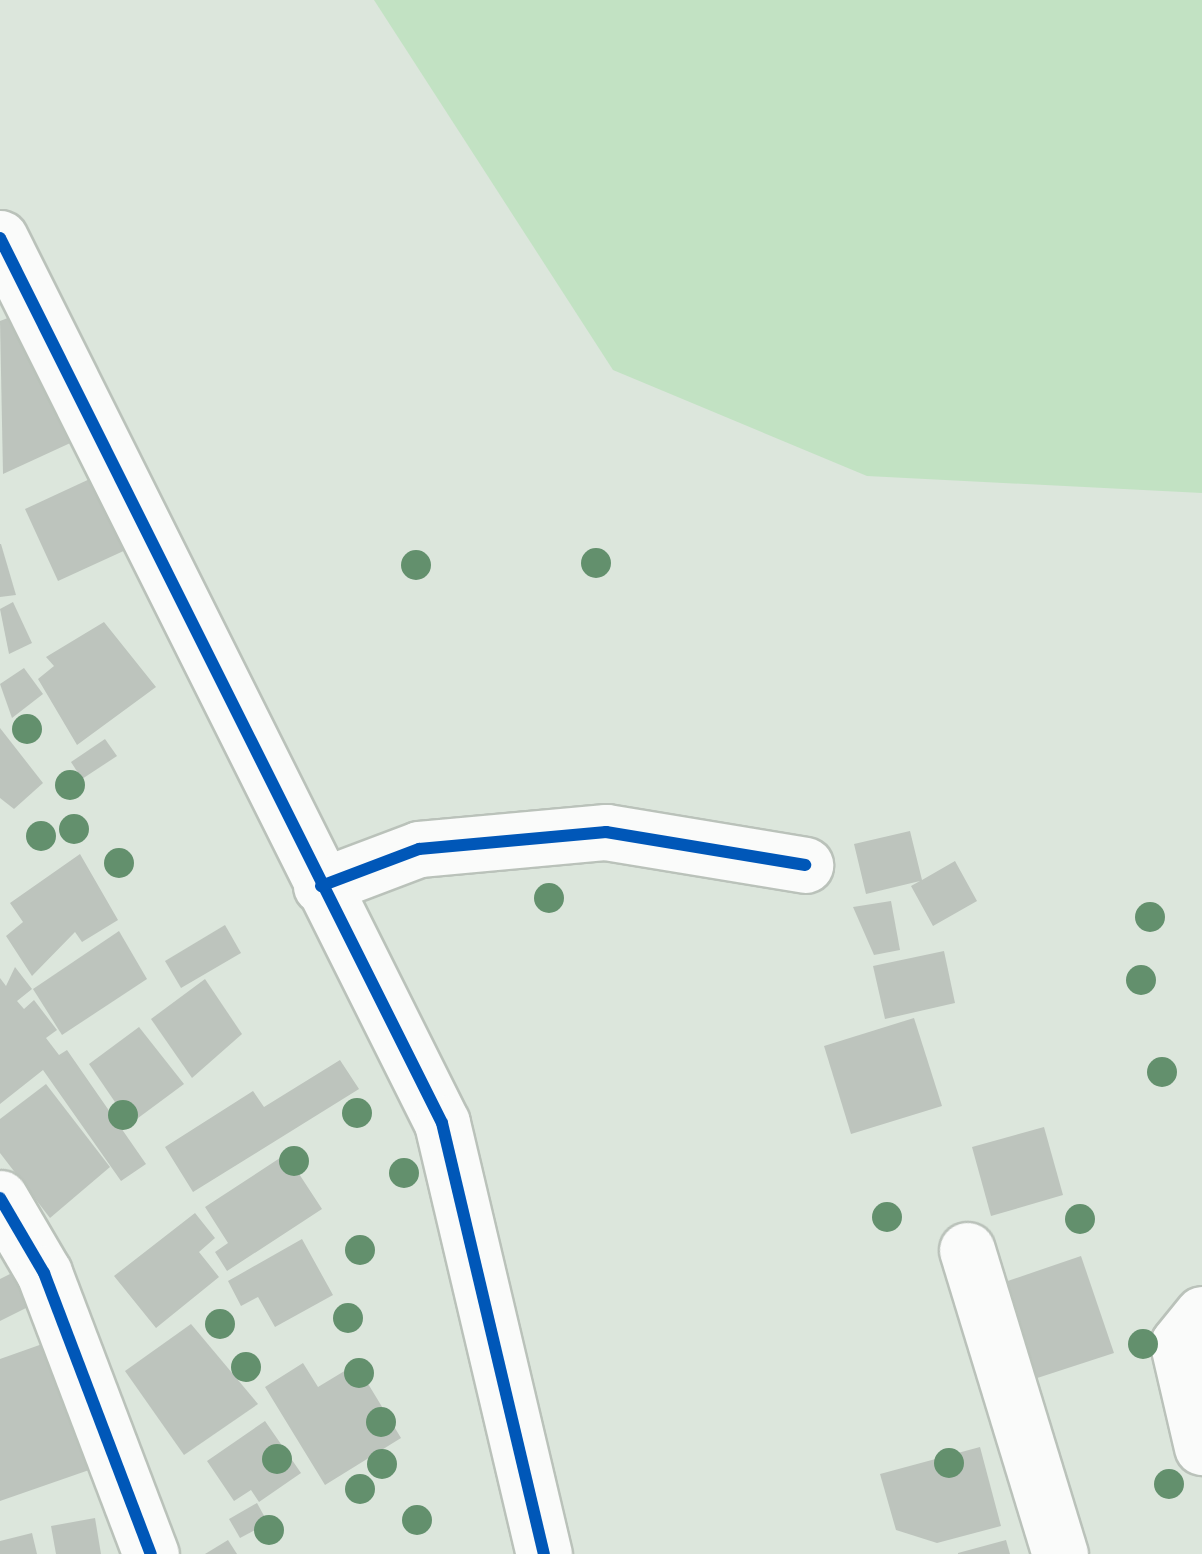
<!DOCTYPE html>
<style>
body{margin:0}
#map{position:relative;width:1202px;height:1554px;overflow:hidden;background:#dce6dc;font-family:"Fira Sans Condensed",sans-serif}
div>[style]{position:absolute}
.green>*{inset:0;background:#c2e2c3}
.building>*{inset:0;background:#bdc4bd}
.roads{filter:drop-shadow(2px 0 #bac2ba) drop-shadow(-2px 0 #bac2ba) drop-shadow(0 2px #bac2ba) drop-shadow(0 -2px #bac2ba)}
.minor>*{height:55px;margin:-27.5px;padding:0 27.5px;transform-origin:27.5px;border-radius:27.5px;background:#fafbfa}
.cycleway>*{height:12px;margin:-6px;padding:0 6px;transform-origin:6px;border-radius:6px;background:#0057b8}
.trees>*{width:30px;height:30px;margin:-15px;border-radius:50%;background:#63906d}
span{translate:-50% -50%;white-space:nowrap;text-align:center;line-height:1.15;-webkit-text-stroke:8px #d8ead8;paint-order:stroke}
</style>
<div id="map">
<div class="green">
<i style="clip-path:polygon(374px 0,1202px 0,1202px 493px,867px 476px,613px 370px)"></i>
</div>
<div class="building">
<i style="clip-path:polygon(26px 311px,79px 439px,3px 474px,0 321px)"></i>
<i style="clip-path:polygon(107px 471px,141px 543px,58px 581px,25px 509px)"></i>
<i style="clip-path:polygon(0 544px,1px 544px,16px 595px,0 597px)"></i>
<i style="clip-path:polygon(13px 602px,32px 643px,9px 654px,0 609px)"></i>
<i style="clip-path:polygon(104px 622px,156px 687px,77px 745px,38px 679px,54px 666px,46px 657px)"></i>
<i style="clip-path:polygon(24px 668px,43px 694px,12px 718px,0 684px)"></i>
<i style="clip-path:polygon(0 728px,43px 783px,14px 809px,0 798px)"></i>
<i style="clip-path:polygon(105px 739px,117px 756px,82px 779px,71px 762px)"></i>
<i style="clip-path:polygon(910px 831px,922px 880px,955px 861px,977px 901px,933px 926px,911px 886px,920px 881px,866px 894px,854px 844px)"></i>
<i style="clip-path:polygon(80px 854px,118px 920px,82px 942px,75px 932px,32px 976px,6px 936px,23px 922px,10px 903px)"></i>
<i style="clip-path:polygon(891px 901px,900px 950px,874px 955px,853px 907px)"></i>
<i style="clip-path:polygon(225px 925px,241px 953px,181px 988px,165px 961px)"></i>
<i style="clip-path:polygon(119px 931px,147px 979px,62px 1035px,33px 989px)"></i>
<i style="clip-path:polygon(944px 951px,955px 1003px,885px 1019px,873px 966px)"></i>
<i style="clip-path:polygon(15px 967px,32px 989px,17px 1001px,24px 1009px,34px 1000px,57px 1030px,46px 1038px,59px 1055px,67px 1050px,146px 1164px,121px 1181px,43px 1070px,0 1104px,0 978px,6px 986px)"></i>
<i style="clip-path:polygon(205px 979px,242px 1034px,192px 1078px,151px 1019px)"></i>
<i style="clip-path:polygon(914px 1018px,942px 1106px,851px 1134px,824px 1046px)"></i>
<i style="clip-path:polygon(139px 1027px,184px 1084px,130px 1124px,89px 1064px)"></i>
<i style="clip-path:polygon(340px 1060px,359px 1089px,193px 1192px,165px 1147px,253px 1091px,264px 1107px)"></i>
<i style="clip-path:polygon(46px 1084px,110px 1167px,50px 1218px,0 1153px,0 1119px)"></i>
<i style="clip-path:polygon(1044px 1127px,1063px 1195px,991px 1216px,972px 1147px)"></i>
<i style="clip-path:polygon(286px 1154px,322px 1209px,227px 1271px,215px 1252px,228px 1243px,205px 1207px)"></i>
<i style="clip-path:polygon(195px 1213px,215px 1238px,199px 1252px,219px 1277px,156px 1328px,114px 1276px)"></i>
<i style="clip-path:polygon(302px 1239px,333px 1295px,275px 1327px,258px 1297px,241px 1306px,228px 1281px)"></i>
<i style="clip-path:polygon(1081px 1256px,1114px 1353px,1025px 1382px,993px 1286px)"></i>
<i style="clip-path:polygon(22px 1268px,38px 1302px,0 1321px,0 1279px)"></i>
<i style="clip-path:polygon(191px 1324px,258px 1404px,184px 1455px,125px 1371px)"></i>
<i style="clip-path:polygon(48px 1342px,92px 1469px,0 1501px,0 1359px)"></i>
<i style="clip-path:polygon(303px 1363px,318px 1387px,356px 1364px,401px 1438px,325px 1485px,265px 1387px)"></i>
<i style="clip-path:polygon(265px 1421px,301px 1473px,259px 1502px,251px 1490px,234px 1501px,207px 1461px)"></i>
<i style="clip-path:polygon(980px 1447px,1001px 1526px,937px 1543px,896px 1530px,880px 1474px)"></i>
<i style="clip-path:polygon(257px 1503px,268px 1523px,240px 1538px,229px 1519px)"></i>
<i style="clip-path:polygon(95px 1518px,101px 1554px,56px 1554px,51px 1526px)"></i>
<i style="clip-path:polygon(32px 1533px,37px 1554px,0 1554px,0 1541px)"></i>
<i style="clip-path:polygon(228px 1540px,237px 1554px,205px 1554px)"></i>
<i style="clip-path:polygon(1006px 1540px,1010px 1554px,958px 1554px,958px 1553px)"></i>
</div>
<div class="roads">
<div class="minor">
<i style="left:0;top:238px;width:989px;rotate:63.46deg"></i>
<i style="left:442px;top:1123px;width:443px;rotate:76.7deg"></i>
<i style="left:321px;top:886px;width:105px;rotate:-20.7deg"></i>
<i style="left:419px;top:849px;width:188px;rotate:-5.2deg"></i>
<i style="left:606px;top:832px;width:202px;rotate:9.4deg"></i>
<i style="left:0;top:1198px;width:87px;rotate:59.6deg"></i>
<i style="left:44px;top:1273px;width:301px;rotate:69.2deg"></i>
<i style="left:967px;top:1250px;width:318px;rotate:73deg"></i>
<i style="left:1202px;top:1314px;width:38px;rotate:129deg"></i>
<i style="left:1178px;top:1344px;width:106px;rotate:76.9deg"></i>
</div>
</div>
<div class="cycleway">
<i style="left:0;top:238px;width:989px;rotate:63.46deg"></i>
<i style="left:442px;top:1123px;width:443px;rotate:76.7deg"></i>
<i style="left:321px;top:886px;width:105px;rotate:-20.7deg"></i>
<i style="left:419px;top:849px;width:188px;rotate:-5.2deg"></i>
<i style="left:606px;top:832px;width:202px;rotate:9.4deg"></i>
<i style="left:0;top:1198px;width:87px;rotate:59.6deg"></i>
<i style="left:44px;top:1273px;width:301px;rotate:69.2deg"></i>
</div>
<div class="trees">
<i style="left:596px;top:563px"></i>
<i style="left:416px;top:565px"></i>
<i style="left:27px;top:729px"></i>
<i style="left:70px;top:785px"></i>
<i style="left:74px;top:829px"></i>
<i style="left:41px;top:836px"></i>
<i style="left:119px;top:863px"></i>
<i style="left:549px;top:898px"></i>
<i style="left:1150px;top:917px"></i>
<i style="left:1141px;top:980px"></i>
<i style="left:1162px;top:1072px"></i>
<i style="left:357px;top:1113px"></i>
<i style="left:123px;top:1115px"></i>
<i style="left:294px;top:1161px"></i>
<i style="left:404px;top:1173px"></i>
<i style="left:887px;top:1217px"></i>
<i style="left:1080px;top:1219px"></i>
<i style="left:360px;top:1250px"></i>
<i style="left:348px;top:1318px"></i>
<i style="left:220px;top:1324px"></i>
<i style="left:1143px;top:1344px"></i>
<i style="left:246px;top:1367px"></i>
<i style="left:359px;top:1373px"></i>
<i style="left:381px;top:1422px"></i>
<i style="left:277px;top:1459px"></i>
<i style="left:949px;top:1463px"></i>
<i style="left:382px;top:1464px"></i>
<i style="left:1169px;top:1484px"></i>
<i style="left:360px;top:1489px"></i>
<i style="left:417px;top:1520px"></i>
<i style="left:269px;top:1530px"></i>
</div>
</div>
